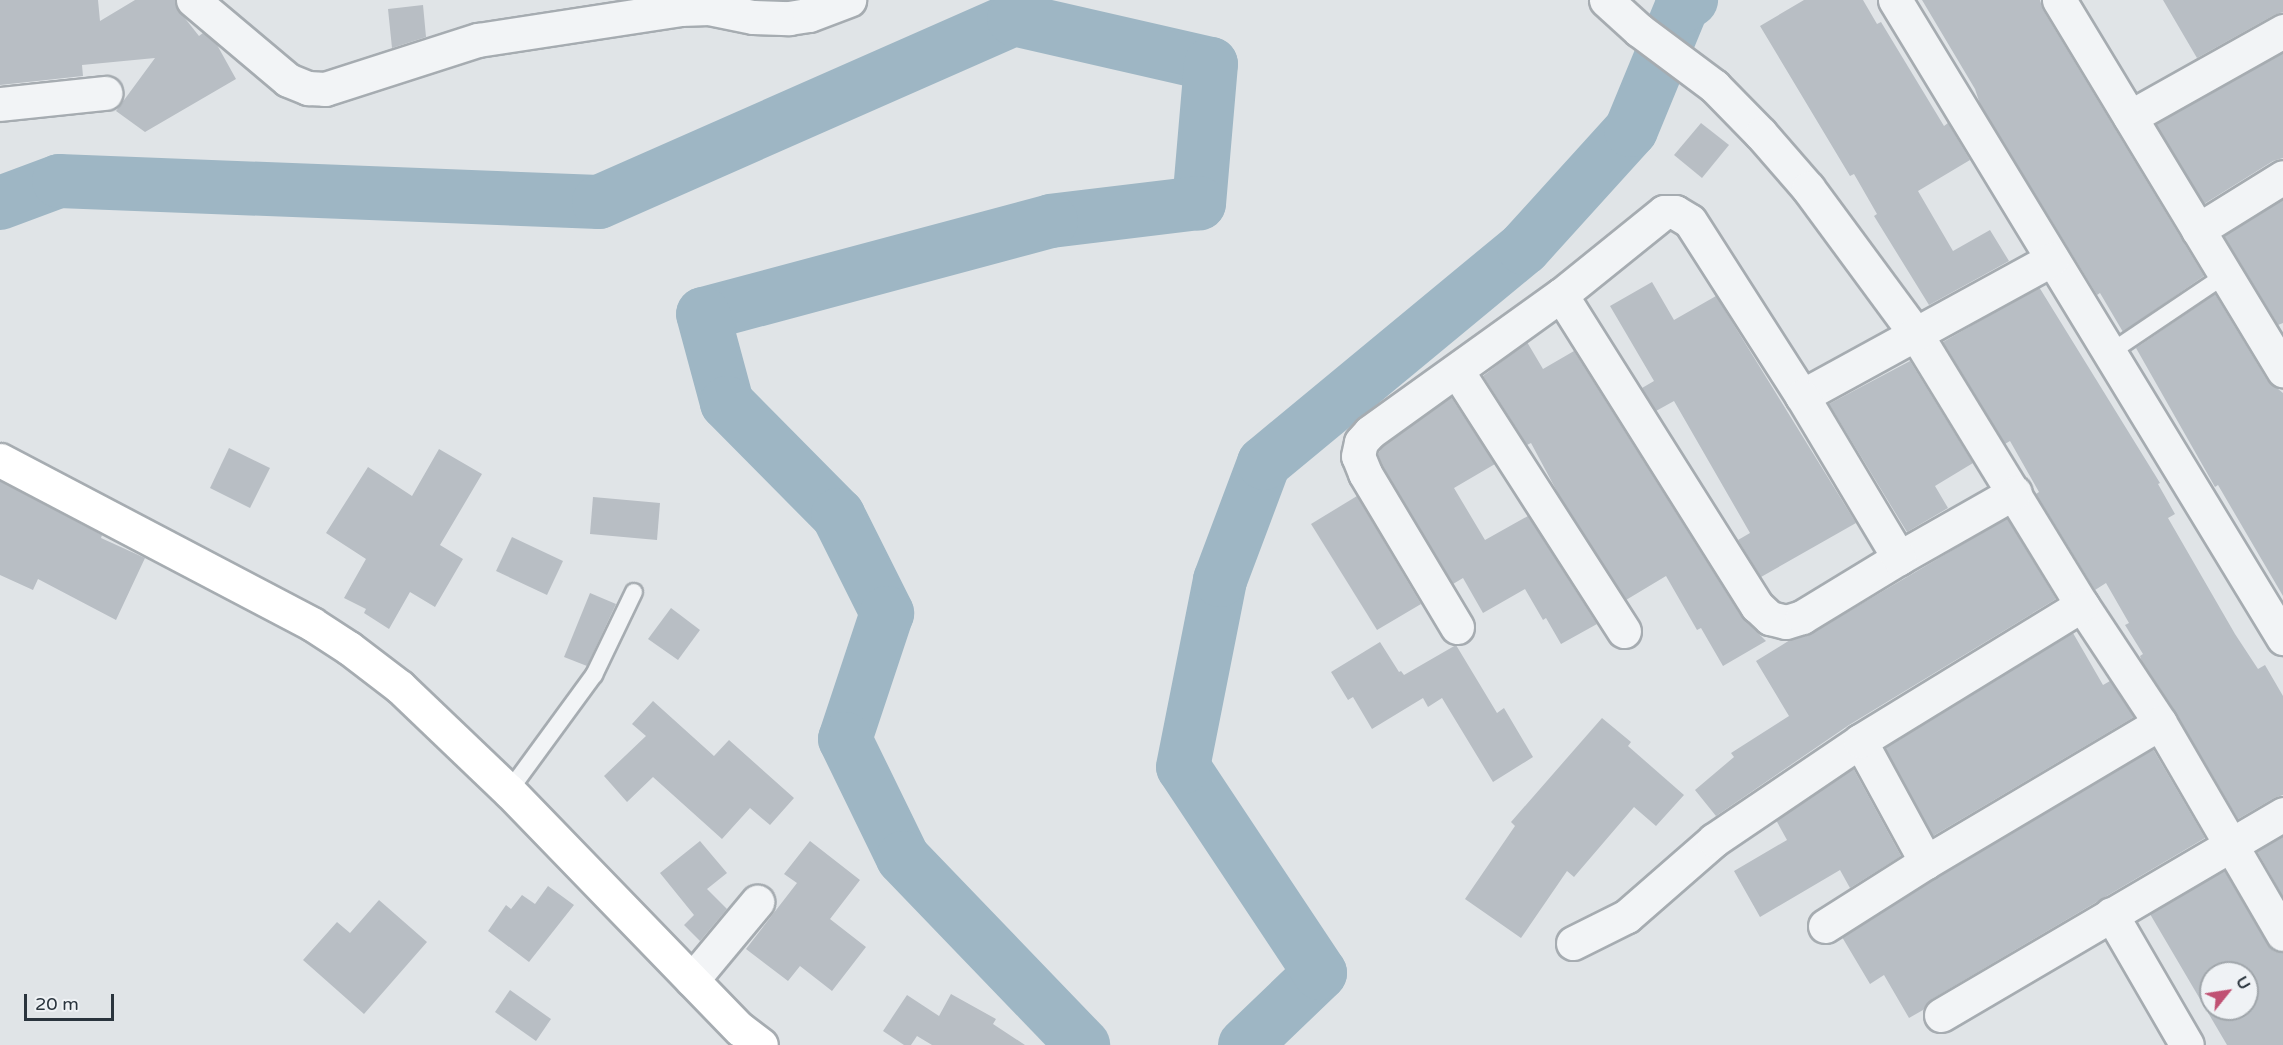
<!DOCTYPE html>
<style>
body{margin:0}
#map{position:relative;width:2283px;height:1045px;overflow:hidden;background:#e0e4e7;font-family:"Varela Round",sans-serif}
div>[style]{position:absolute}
.river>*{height:54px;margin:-27px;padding:0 27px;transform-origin:27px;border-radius:27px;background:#9eb6c4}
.building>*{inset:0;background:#b8bec4}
.roads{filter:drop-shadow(2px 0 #a6acb1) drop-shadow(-2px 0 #a6acb1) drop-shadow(0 2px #a6acb1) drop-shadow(0 -2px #a6acb1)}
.lane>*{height:16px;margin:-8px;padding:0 8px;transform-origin:8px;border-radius:8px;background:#f2f4f6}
.street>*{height:33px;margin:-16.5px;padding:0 16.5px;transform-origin:16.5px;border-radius:16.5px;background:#f2f4f6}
.secondary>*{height:33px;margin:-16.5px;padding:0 16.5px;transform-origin:16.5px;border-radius:16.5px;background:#fff}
span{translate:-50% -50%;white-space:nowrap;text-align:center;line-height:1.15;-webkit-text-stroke:5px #eff2f5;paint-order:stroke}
.north{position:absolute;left:2199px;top:961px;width:60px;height:60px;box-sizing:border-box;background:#eff2f5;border:2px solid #a0a6ab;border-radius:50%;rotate:60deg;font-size:16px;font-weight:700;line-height:24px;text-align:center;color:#2a343d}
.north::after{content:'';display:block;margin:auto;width:21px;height:27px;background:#c05173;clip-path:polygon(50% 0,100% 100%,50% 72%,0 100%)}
.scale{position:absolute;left:24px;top:994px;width:90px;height:27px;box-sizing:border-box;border:3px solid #2a343d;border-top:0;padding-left:8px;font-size:18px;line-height:21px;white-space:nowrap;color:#2a343d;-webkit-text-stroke:4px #eff2f5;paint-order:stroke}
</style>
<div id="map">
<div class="river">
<i style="left:0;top:203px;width:63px;rotate:-20.4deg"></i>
<i style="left:59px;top:181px;width:540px;rotate:2.23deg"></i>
<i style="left:599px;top:202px;width:454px;rotate:-23.8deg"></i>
<i style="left:1014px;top:19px;width:202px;rotate:12.9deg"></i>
<i style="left:1211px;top:64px;width:140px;rotate:94.9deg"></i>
<i style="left:1199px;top:203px;width:149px;rotate:173.1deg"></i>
<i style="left:1051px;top:221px;width:360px;rotate:165deg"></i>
<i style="left:703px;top:314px;width:92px;rotate:74.9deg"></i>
<i style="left:727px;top:403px;width:158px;rotate:45.3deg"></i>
<i style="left:838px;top:515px;width:110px;rotate:63.4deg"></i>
<i style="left:887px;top:613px;width:133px;rotate:108.4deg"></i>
<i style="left:845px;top:739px;width:132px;rotate:64deg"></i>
<i style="left:903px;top:858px;width:260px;rotate:46.1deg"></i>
<i style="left:1245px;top:1045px;width:104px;rotate:-43.8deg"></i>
<i style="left:1320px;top:973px;width:247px;rotate:-123.6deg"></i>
<i style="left:1183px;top:767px;width:191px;rotate:-78.8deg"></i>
<i style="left:1220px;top:580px;width:125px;rotate:-69.4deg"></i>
<i style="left:1264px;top:463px;width:337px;rotate:-39.6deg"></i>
<i style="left:1524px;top:248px;width:159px;rotate:-47.8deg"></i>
<i style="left:1631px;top:130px;width:134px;rotate:-67.6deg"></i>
<i style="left:1682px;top:6px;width:11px;rotate:-34deg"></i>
</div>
<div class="building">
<i style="clip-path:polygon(0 0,98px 0,100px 21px,135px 0,175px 0,176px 7px,199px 36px,203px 33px,216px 43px,236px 79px,145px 132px,116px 111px,155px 58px,82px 65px,83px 76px,0 85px)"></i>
<i style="clip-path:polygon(1804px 0,1863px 0,1877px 24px,1881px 22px,1944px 126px,1948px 123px,1970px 160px,1918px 191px,1953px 251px,1990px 230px,2009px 261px,1929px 305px,1874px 216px,1877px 214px,1854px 174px,1850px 176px,1760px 26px)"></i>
<i style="clip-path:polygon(1922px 0,2040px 0,2043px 10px,2204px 276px,2123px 332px,2100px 293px,2097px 295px,1980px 104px,1975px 89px)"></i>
<i style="clip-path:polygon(2163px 0,2283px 0,2283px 12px,2274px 15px,2197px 58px)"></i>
<i style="clip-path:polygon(423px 5px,426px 37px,392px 48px,388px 9px)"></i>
<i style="clip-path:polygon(2283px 53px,2283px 158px,2273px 161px,2204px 204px,2156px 124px)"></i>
<i style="clip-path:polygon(1701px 123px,1729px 145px,1702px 178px,1674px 155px)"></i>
<i style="clip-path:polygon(2283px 199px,2283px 323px,2278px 325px,2224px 236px)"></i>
<i style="clip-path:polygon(1652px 282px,1674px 320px,1716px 296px,1856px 523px,1761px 577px,1738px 540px,1750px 533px,1674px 401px,1656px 411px,1642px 388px,1654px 381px,1610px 306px)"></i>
<i style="clip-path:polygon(2039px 287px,2160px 483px,2158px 484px,2175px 514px,2168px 518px,2235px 634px,2258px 669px,2265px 665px,2283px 696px,2283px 795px,2274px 798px,2238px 819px,2176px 714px,2142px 662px,2140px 656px,2143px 654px,2125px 625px,2129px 623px,2106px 583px,2095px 590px,2036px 494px,2039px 492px,2010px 441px,2005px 444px,1943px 342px)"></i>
<i style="clip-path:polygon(2215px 294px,2267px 380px,2283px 393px,2283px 596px,2218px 485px,2215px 487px,2136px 348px)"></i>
<i style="clip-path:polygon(1527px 342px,1543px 369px,1574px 351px,1741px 616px,1766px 641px,1723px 666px,1701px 628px,1697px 630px,1666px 576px,1626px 600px,1560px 497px,1531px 443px,1527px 445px,1483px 376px)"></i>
<i style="clip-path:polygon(1910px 361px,1973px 463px,1935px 486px,1948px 508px,1907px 532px,1829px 404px)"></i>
<i style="clip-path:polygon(1451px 397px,1495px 464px,1454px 488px,1485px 540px,1528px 516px,1597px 624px,1561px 644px,1546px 618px,1543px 620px,1525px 589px,1483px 613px,1463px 578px,1453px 584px,1382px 465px,1378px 454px,1383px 446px)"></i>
<i style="clip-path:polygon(229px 448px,270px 468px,250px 508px,210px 488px)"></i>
<i style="clip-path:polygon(439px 449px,482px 474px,440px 545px,463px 559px,435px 607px,410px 592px,389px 629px,364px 613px,366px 609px,344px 598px,366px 559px,326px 533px,368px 467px,412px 496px)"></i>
<i style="clip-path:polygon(0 481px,102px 535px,101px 538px,145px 558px,116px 620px,38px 579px,33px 590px,0 575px)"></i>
<i style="clip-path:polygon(1357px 496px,1421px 604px,1377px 630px,1311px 524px)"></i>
<i style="clip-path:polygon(593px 497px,660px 503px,657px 540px,590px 534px)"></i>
<i style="clip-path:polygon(2007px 518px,2056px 599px,1849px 725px,1716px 816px,1695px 790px,1734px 757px,1731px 753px,1789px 716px,1756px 661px,1790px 640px,1812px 633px)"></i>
<i style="clip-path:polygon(512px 537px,563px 561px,547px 595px,496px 571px)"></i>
<i style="clip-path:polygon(590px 593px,616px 604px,587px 666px,564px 657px)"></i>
<i style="clip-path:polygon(671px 608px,700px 630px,678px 660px,648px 639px)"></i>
<i style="clip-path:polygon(2073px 633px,2103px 685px,2110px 681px,2134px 717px,1933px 836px,1885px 748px)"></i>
<i style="clip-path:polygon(1380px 642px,1399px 672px,1401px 671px,1404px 675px,1456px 645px,1497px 713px,1504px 708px,1533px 757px,1493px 782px,1442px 698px,1428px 707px,1423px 698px,1372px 729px,1353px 697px,1348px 700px,1331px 672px)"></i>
<i style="clip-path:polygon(653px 701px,714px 756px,729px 740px,794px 798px,770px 825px,750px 808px,722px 839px,653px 777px,627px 802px,604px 776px,646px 736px,632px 724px)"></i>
<i style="clip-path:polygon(1602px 718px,1631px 742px,1628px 746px,1684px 795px,1656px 826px,1634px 807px,1574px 877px,1567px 871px,1521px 938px,1465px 899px,1515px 826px,1511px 822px)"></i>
<i style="clip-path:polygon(2153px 749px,2205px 838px,1932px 999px,1923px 1010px,1909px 1018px,1884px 975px,1870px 984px,1842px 937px,1936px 878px)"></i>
<i style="clip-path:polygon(1853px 768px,1901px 856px,1850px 888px,1840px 870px,1760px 917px,1734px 871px,1787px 840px,1776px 820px)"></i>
<i style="clip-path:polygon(2283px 836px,2283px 897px,2257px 851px)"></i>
<i style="clip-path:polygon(700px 841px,727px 873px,707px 889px,727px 909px,700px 941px,684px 925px,694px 915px,660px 873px)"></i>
<i style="clip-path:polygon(810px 841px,860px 880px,830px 919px,866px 947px,832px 991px,800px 966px,788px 981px,746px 949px,797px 883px,784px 874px)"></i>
<i style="clip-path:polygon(evenodd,2224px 870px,2267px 943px,2274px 951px,2283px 953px,2283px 1045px,2227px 1045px,2150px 914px,2224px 870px,2211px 973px,2247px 973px,2247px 1009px,2211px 1009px,2211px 973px)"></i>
<i style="clip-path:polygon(548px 886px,574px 905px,529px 962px,488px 931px,506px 905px,511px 909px,522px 895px,535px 904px)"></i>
<i style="clip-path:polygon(379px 900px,427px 942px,364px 1014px,303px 960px,337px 922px,350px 933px)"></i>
<i style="clip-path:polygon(510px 990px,551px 1019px,536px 1041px,495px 1012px)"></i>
<i style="clip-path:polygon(951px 994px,996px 1019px,993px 1024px,1025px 1045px,932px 1045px,917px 1036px,911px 1045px,904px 1045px,883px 1031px,907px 995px,939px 1016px)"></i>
</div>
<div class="roads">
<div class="lane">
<i style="left:2111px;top:352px;width:138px;rotate:-34deg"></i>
<i style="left:509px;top:791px;width:144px;rotate:-53.8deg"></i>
<i style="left:594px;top:675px;width:92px;rotate:-64.3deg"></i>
</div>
<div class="street">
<i style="left:193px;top:0;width:124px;rotate:40.1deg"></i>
<i style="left:288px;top:80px;width:22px;rotate:22deg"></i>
<i style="left:308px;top:88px;width:17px;rotate:3deg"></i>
<i style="left:325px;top:89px;width:161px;rotate:-17.8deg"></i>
<i style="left:478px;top:40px;width:204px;rotate:-8.7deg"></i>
<i style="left:680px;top:9px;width:29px;rotate:-2deg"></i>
<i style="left:709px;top:8px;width:45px;rotate:11.6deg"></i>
<i style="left:753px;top:17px;width:36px;rotate:2deg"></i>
<i style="left:789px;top:18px;width:20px;rotate:-9deg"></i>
<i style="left:809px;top:15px;width:43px;rotate:-20.6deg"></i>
<i style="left:1606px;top:0;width:45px;rotate:42.3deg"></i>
<i style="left:1639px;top:30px;width:94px;rotate:36.7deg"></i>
<i style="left:1714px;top:86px;width:67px;rotate:45.6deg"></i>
<i style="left:1761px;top:134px;width:72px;rotate:49deg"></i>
<i style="left:1808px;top:188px;width:184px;rotate:53.6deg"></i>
<i style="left:1917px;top:336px;width:316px;rotate:58.5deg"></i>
<i style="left:2082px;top:605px;width:141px;rotate:56.5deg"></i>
<i style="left:2160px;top:723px;width:244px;rotate:59.8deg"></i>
<i style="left:1895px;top:0;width:747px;rotate:58.69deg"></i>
<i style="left:2059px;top:0;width:433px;rotate:58.8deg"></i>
<i style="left:0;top:104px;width:106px;rotate:-6deg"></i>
<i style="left:2130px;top:117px;width:176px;rotate:-29.3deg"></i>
<i style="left:2198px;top:230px;width:100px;rotate:-31.9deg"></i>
<i style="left:1561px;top:295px;width:368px;rotate:57.8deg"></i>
<i style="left:1757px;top:606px;width:18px;rotate:43deg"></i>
<i style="left:1770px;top:618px;width:16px;rotate:14deg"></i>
<i style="left:1786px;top:622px;width:17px;rotate:-17deg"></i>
<i style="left:1802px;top:617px;width:114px;rotate:-31.3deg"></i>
<i style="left:1899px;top:558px;width:133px;rotate:-29.6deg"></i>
<i style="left:1457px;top:371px;width:309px;rotate:57.3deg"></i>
<i style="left:1802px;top:396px;width:285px;rotate:-28.7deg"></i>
<i style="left:1457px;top:627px;width:179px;rotate:-120.9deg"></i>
<i style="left:1365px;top:473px;width:18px;rotate:-112deg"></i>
<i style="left:1358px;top:456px;width:14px;rotate:-78deg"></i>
<i style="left:1361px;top:442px;width:13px;rotate:-48deg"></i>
<i style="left:1370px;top:432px;width:235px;rotate:-35.7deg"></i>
<i style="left:1561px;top:295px;width:132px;rotate:-38.9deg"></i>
<i style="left:1664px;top:212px;width:11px"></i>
<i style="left:1675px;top:212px;width:17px;rotate:31deg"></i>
<i style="left:1690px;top:221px;width:208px;rotate:57.4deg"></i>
<i style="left:1802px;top:396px;width:189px;rotate:59.1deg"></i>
<i style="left:1860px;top:741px;width:138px;rotate:61.4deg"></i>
<i style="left:2111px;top:914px;width:151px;rotate:59.9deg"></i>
<i style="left:1825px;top:926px;width:120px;rotate:-32.4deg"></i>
<i style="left:1926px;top:862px;width:272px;rotate:-30.7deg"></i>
<i style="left:1573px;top:943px;width:60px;rotate:-26.6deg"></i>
<i style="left:1627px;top:916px;width:116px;rotate:-41.1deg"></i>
<i style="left:1714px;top:840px;width:176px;rotate:-34.1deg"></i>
<i style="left:1860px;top:741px;width:260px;rotate:-31.5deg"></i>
<i style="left:692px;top:980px;width:102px;rotate:-50.2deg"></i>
<i style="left:1941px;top:1015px;width:397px;rotate:-30.4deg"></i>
</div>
<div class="secondary">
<i style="left:0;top:460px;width:352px;rotate:27.7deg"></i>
<i style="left:312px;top:624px;width:44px;rotate:33deg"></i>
<i style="left:349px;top:648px;width:64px;rotate:37.4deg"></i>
<i style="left:400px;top:687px;width:151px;rotate:43.7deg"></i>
<i style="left:509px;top:791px;width:332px;rotate:45.9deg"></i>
<i style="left:740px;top:1029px;width:26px;rotate:37deg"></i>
</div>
</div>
<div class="north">U</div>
<div class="scale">20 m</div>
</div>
